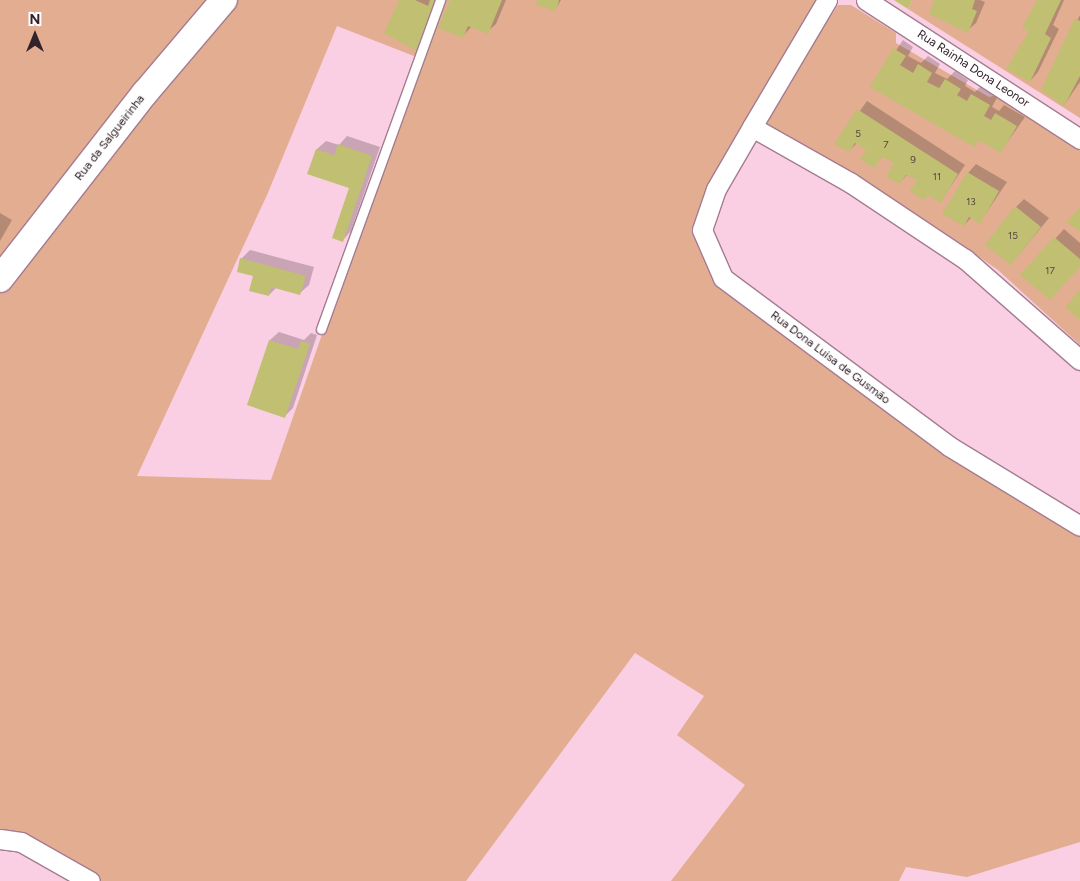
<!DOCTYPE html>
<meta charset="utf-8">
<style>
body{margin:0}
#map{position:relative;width:1080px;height:881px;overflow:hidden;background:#facee3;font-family:Figtree,sans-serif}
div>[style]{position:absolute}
.green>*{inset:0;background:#e3ad92}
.shadow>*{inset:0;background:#0003}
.building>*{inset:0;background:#c0bf72}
.roads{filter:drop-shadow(1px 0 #a47c90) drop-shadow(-1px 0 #a47c90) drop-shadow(0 1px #a47c90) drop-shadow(0 -1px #a47c90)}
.lane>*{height:9px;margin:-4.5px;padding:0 4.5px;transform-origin:4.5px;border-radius:4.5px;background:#fff}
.street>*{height:19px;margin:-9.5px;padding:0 9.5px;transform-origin:9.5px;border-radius:9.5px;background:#fff}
.secondary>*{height:26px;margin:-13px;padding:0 13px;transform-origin:13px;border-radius:13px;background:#fff}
span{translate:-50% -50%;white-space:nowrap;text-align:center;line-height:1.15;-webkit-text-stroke:4px #fdfdfd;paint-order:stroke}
.number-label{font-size:10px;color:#56493c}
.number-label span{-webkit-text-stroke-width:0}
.street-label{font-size:12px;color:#32222a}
.north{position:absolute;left:10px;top:10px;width:50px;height:50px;-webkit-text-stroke:4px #fdfdfd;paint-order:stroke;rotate:0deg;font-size:14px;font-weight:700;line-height:20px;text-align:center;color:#32222a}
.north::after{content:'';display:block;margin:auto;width:18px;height:22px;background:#32222a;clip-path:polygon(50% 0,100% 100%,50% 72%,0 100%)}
</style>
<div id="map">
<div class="green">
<i style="clip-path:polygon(evenodd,0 0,819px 0,702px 230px,723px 278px,1080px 526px,1080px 842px,967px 877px,906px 867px,899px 881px,671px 881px,745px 785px,677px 735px,704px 696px,635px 653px,466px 881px,90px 881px,0 839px,0 0,337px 26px,419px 58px,271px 480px,137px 476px,267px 195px,337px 26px)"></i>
<i style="clip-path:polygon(912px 0,1080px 0,1080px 118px,908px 9px)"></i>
<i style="clip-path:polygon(838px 5px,851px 5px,896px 33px,896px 43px,989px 97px,997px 95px,1080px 149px,1080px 345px,998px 270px,936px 227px,758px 126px)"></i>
</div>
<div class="shadow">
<i style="clip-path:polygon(401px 0,441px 0,425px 41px)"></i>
<i style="clip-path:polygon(451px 0,506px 0,496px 24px,487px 32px,472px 26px,462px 37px)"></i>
<i style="clip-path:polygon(539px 0,561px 0,555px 10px)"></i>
<i style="clip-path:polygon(936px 0,980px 0,985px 2px,976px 23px,967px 31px)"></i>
<i style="clip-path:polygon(1039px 0,1064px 0,1053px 25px,1059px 29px,1038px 72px,1030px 81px,1030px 31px)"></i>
<i style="clip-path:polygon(1080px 15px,1080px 82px,1064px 105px,1042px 89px)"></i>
<i style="clip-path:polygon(903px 40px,913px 47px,908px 56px,921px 63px,928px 56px,940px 64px,935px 73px,947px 79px,955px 71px,968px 80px,965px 86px,975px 92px,981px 86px,998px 96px,992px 107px,999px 111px,1004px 105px,1025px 117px,1001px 151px,872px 86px)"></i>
<i style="clip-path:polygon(867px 101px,965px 165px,941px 201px,919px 180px,907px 175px,899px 183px,895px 163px,883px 156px,873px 167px,868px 149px,857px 143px,849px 151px,836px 144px)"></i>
<i style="clip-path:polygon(347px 136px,380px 147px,351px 231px,343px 240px,351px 187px,309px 173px,317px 149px,326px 141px,339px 145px)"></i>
<i style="clip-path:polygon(976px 164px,1007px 182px,980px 222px,972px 217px,964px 225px,968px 173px)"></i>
<i style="clip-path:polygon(1024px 199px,1049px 218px,1011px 264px,1016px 207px)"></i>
<i style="clip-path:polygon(0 213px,12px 220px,0 241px)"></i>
<i style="clip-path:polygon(1064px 229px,1080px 243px,1080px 266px,1022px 275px)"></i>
<i style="clip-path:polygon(250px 250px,314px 267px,309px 285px,300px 293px,277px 287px,269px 295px,241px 259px)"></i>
<i style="clip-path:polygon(279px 332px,304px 340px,311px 333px,317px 335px,293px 408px,284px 417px,270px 340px)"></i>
</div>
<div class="building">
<i style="clip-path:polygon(399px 0,415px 0,428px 6px,430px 0,436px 0,417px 51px,384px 33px)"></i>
<i style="clip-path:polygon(450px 0,502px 0,488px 34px,468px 26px,463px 38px,438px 28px)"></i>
<i style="clip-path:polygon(537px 0,559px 0,556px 11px,536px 5px)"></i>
<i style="clip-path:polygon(894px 0,912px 0,908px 9px)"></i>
<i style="clip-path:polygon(934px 0,975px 0,972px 9px,977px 11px,968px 33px,929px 14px)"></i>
<i style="clip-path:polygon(1037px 0,1061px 0,1045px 34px,1051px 38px,1030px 82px,1006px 69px,1029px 31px,1022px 28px)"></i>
<i style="clip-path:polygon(1075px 18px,1080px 21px,1080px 76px,1064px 106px,1041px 90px)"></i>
<i style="clip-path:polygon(893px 48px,906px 56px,900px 65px,913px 73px,918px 64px,932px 73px,927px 82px,939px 88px,936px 93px,945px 79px,961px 89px,957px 95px,967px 101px,971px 94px,990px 105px,984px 116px,991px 120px,995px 113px,1017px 126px,1001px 153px,979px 140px,974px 147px,870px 87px)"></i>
<i style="clip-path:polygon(857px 109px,958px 174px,941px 203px,928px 195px,924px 200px,910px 191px,917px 180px,906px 175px,899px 184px,886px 176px,894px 163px,882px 157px,874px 168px,860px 159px,866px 150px,855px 143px,849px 152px,834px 144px)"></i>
<i style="clip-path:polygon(338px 144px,372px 156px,343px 242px,332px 238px,349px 188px,307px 174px,316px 149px,334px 155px)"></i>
<i style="clip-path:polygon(967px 172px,999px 191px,980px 224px,969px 217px,964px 226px,942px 214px)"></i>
<i style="clip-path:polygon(1015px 206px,1041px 227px,1011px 265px,985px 245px)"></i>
<i style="clip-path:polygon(1080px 207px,1080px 232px,1067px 222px)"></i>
<i style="clip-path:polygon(1054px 237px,1080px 259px,1080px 267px,1050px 300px,1020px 275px)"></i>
<i style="clip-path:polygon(240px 258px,306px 276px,300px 295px,271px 287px,269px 296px,249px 291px,253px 276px,237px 272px)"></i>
<i style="clip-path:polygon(1080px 290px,1080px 320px,1065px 307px)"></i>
<i style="clip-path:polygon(269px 340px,298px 349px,301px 341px,310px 344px,285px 418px,247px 405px)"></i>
</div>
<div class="roads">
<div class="lane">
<i style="left:321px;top:329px;width:350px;rotate:-70.1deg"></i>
</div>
<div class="street">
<i style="left:827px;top:0;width:147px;rotate:120.6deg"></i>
<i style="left:752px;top:127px;width:114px;rotate:29.5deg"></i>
<i style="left:851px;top:183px;width:137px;rotate:33.7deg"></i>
<i style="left:965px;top:259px;width:153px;rotate:41.3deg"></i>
<i style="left:866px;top:0;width:255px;rotate:33deg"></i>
<i style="left:752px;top:127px;width:72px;rotate:120.1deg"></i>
<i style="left:716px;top:189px;width:43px;rotate:108.9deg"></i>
<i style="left:702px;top:230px;width:52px;rotate:66.4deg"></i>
<i style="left:723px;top:278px;width:282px;rotate:36.6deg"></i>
<i style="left:949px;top:446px;width:153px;rotate:31.4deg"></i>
<i style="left:0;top:839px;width:21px;rotate:8deg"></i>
<i style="left:21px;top:842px;width:79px;rotate:29.5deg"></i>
</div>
<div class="secondary">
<i style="left:0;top:279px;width:236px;rotate:-52.1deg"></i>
<i style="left:145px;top:93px;width:122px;rotate:-49.7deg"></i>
</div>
</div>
<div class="number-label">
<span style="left:858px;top:134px">5</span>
<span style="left:886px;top:145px">7</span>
<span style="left:913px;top:160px">9</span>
<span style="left:937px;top:177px">11</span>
<span style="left:971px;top:202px">13</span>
<span style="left:1013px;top:236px">15</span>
<span style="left:1050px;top:271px">17</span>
</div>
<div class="street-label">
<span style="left:973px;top:69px;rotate:33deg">Rua Rainha Dona Leonor</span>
<span style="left:110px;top:138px;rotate:-52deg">Rua da Salgueirinha</span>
<span style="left:830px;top:358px;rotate:37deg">Rua Dona Luisa de Gusmão</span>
</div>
<div class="north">N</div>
</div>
